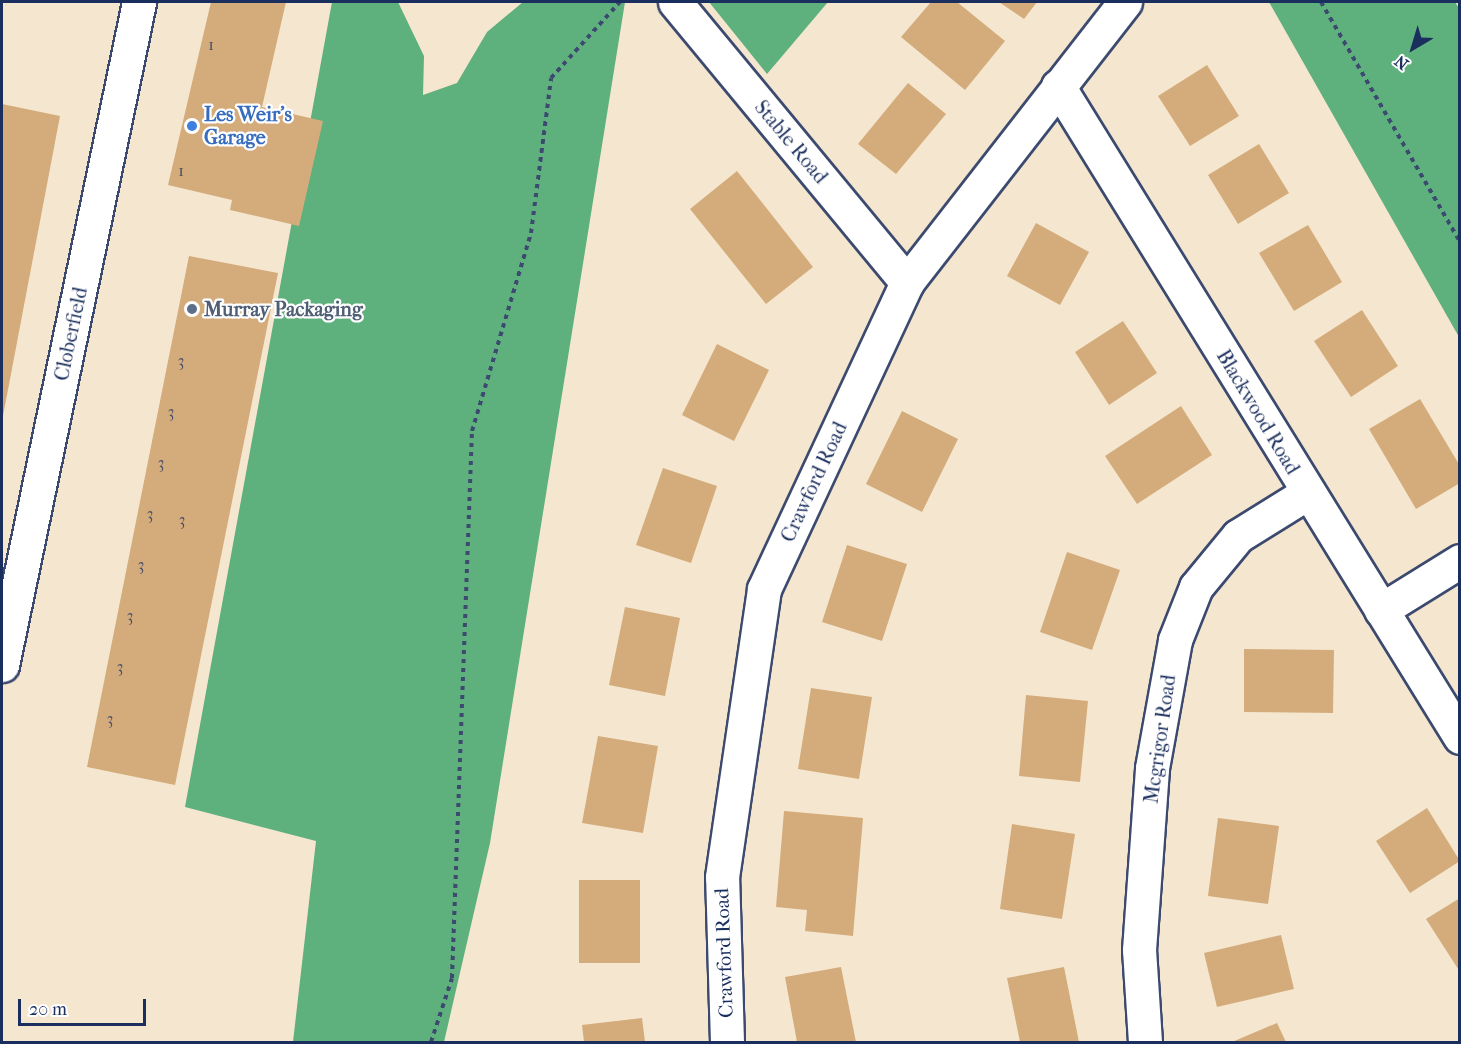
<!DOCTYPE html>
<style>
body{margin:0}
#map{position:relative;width:1461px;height:1044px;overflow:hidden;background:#f5e6cf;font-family:"IM FELL French Canon",serif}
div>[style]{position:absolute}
.forest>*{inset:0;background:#5eb07c}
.building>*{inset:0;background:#d4ac7c}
.path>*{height:4px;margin-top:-2px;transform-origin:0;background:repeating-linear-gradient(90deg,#3c4a6f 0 4.5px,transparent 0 9px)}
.roads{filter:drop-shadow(2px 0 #3c4a6f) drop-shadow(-2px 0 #3c4a6f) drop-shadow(0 2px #3c4a6f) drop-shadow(0 -2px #3c4a6f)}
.minor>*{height:33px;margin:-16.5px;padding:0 16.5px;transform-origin:16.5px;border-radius:16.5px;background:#fff}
.dots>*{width:16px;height:16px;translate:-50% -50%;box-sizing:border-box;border:3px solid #fff;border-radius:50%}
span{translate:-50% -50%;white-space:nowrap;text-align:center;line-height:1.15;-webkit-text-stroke:4.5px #fff;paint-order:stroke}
.number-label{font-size:16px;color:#494e66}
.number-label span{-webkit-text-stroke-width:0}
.shop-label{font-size:20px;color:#366cbe;font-weight:700}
.left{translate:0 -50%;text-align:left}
.street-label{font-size:20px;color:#1b2f5e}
.service-label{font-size:20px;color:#4e5e75;font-weight:700}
.frame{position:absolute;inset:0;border:3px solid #1b2f5e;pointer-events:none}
.north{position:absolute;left:1383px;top:18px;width:60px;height:60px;-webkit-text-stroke:4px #fff;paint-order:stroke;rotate:218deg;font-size:16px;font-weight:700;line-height:24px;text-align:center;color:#1b2f5e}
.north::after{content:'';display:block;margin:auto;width:21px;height:27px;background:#1b2f5e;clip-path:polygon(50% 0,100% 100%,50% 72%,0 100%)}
.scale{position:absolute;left:18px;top:999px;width:128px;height:27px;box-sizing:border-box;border:3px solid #1b2f5e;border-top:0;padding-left:8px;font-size:18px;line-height:21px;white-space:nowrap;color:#1b2f5e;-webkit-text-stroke:4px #fff;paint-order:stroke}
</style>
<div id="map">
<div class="forest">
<i style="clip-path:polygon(332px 2px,398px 2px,424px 56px,423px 95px,457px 83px,487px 32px,523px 2px,625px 2px,490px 843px,444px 1042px,293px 1042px,316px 841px,185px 807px)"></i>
<i style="clip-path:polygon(709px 2px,828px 2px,767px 74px)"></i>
<i style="clip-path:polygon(1269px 2px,1455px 2px,1459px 8px,1459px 337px)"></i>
</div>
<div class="building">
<i style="clip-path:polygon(211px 2px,286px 2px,262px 107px,323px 121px,299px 226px,230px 210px,232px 200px,168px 185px)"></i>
<i style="clip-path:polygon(931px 2px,957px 2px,1005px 41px,965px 90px,901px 37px)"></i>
<i style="clip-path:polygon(999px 2px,1037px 2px,1024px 19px)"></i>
<i style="clip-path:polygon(1207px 65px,1239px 116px,1190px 146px,1158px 96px)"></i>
<i style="clip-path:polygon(908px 83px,946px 114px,896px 174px,858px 144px)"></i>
<i style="clip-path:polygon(2px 104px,60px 116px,3px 416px,2px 416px)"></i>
<i style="clip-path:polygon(1259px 144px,1289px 193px,1238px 224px,1208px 175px)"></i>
<i style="clip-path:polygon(737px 171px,813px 267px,766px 304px,690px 209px)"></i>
<i style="clip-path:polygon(1036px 223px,1089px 252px,1060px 305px,1007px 276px)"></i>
<i style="clip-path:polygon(1308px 225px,1342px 282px,1294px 311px,1259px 253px)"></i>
<i style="clip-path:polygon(189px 256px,278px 273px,175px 785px,87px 767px)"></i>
<i style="clip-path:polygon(1362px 310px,1398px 366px,1351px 397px,1314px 341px)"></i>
<i style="clip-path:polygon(1123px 321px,1157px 373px,1109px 405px,1075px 352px)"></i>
<i style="clip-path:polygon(717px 344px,769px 370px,734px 441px,682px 415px)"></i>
<i style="clip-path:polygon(1420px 399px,1460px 466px,1460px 483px,1416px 509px,1369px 429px)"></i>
<i style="clip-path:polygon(1181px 406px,1212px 455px,1137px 504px,1105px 456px)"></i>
<i style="clip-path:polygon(902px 411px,958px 439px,922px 512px,866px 484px)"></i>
<i style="clip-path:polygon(663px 468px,717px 486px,691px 563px,636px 545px)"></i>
<i style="clip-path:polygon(847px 545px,907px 564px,882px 641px,822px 622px)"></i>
<i style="clip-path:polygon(1067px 552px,1120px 570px,1092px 650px,1040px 632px)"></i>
<i style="clip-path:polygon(625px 607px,680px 618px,665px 696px,609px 685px)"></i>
<i style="clip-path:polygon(1244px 649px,1334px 650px,1333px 713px,1244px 712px)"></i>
<i style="clip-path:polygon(811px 688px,872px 697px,859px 779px,798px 769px)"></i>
<i style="clip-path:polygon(1026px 695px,1088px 701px,1080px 782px,1019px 776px)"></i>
<i style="clip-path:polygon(598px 736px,658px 746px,643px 833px,582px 823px)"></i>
<i style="clip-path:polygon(1427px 808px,1460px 861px,1410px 893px,1376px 841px)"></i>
<i style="clip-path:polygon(784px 811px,863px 818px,853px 936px,805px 931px,807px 910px,776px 907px)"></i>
<i style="clip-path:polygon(1218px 818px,1279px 826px,1268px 904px,1208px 896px)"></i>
<i style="clip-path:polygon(1012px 824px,1075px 834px,1062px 919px,1000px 909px)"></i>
<i style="clip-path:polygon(579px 880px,640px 880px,640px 963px,579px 963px)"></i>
<i style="clip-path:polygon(1460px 898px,1460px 972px,1426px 919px)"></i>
<i style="clip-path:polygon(1281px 935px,1294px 989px,1217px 1007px,1204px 953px)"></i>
<i style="clip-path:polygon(841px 967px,856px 1042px,797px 1042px,785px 977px)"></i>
<i style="clip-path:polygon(1064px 967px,1079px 1042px,1020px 1042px,1007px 978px)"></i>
<i style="clip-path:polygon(642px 1018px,645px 1042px,584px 1042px,582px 1025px)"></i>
<i style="clip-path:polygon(1277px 1023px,1286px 1042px,1232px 1042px)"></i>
</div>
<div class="path">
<i style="left:1321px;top:2px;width:277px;rotate:59.9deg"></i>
<i style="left:431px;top:1042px;width:67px;rotate:-71.8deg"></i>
<i style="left:452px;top:978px;width:547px;rotate:-87.91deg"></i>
<i style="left:472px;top:431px;width:207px;rotate:-73.4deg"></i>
<i style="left:531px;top:233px;width:156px;rotate:-82.6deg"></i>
<i style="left:551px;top:78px;width:103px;rotate:-47.8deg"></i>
</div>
<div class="roads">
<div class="minor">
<i style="left:675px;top:2px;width:364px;rotate:50.4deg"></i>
<i style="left:1058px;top:86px;width:765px;rotate:58.3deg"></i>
<i style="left:1381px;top:610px;width:93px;rotate:-31.8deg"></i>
<i style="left:2px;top:665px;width:677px;rotate:-78.32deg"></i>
<i style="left:727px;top:1042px;width:165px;rotate:-91.7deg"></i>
<i style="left:722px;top:877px;width:291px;rotate:-81.7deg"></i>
<i style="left:764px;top:589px;width:339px;rotate:-65deg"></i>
<i style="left:907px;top:282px;width:355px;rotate:-52.1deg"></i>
<i style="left:1145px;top:1042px;width:92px;rotate:-93.7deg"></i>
<i style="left:1139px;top:950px;width:182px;rotate:-85.9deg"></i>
<i style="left:1152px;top:768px;width:130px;rotate:-79.8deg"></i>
<i style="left:1175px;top:640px;width:57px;rotate:-68.4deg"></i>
<i style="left:1196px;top:587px;width:66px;rotate:-50.5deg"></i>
<i style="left:1238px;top:536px;width:81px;rotate:-31.9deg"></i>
</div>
</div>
<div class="dots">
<i style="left:192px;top:126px;background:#3f7fe0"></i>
<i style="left:192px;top:309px;background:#5c6f8a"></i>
</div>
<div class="number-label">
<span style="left:211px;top:45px">1</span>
<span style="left:181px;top:171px">1</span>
<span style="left:181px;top:361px">3</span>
<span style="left:171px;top:412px">3</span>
<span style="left:161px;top:463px">3</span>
<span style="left:150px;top:514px">3</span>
<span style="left:182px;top:520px">3</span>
<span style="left:141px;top:565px">3</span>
<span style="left:130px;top:616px">3</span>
<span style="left:120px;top:667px">3</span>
<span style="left:110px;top:719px">3</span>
</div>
<div class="shop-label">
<span class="left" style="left:204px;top:126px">Les Weir's<br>Garage</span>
</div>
<div class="street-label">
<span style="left:791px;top:142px;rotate:50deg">Stable Road</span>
<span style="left:71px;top:334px;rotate:-78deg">Cloberfield</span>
<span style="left:1258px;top:412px;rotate:59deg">Blackwood Road</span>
<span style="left:814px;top:482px;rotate:-65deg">Crawford Road</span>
<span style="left:1160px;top:739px;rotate:-82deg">Mcgrigor Road</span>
<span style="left:724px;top:953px;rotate:-92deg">Crawford Road</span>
</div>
<div class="service-label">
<span class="left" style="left:204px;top:309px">Murray Packaging</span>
</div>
<div class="frame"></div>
<div class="north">N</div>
<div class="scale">20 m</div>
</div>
